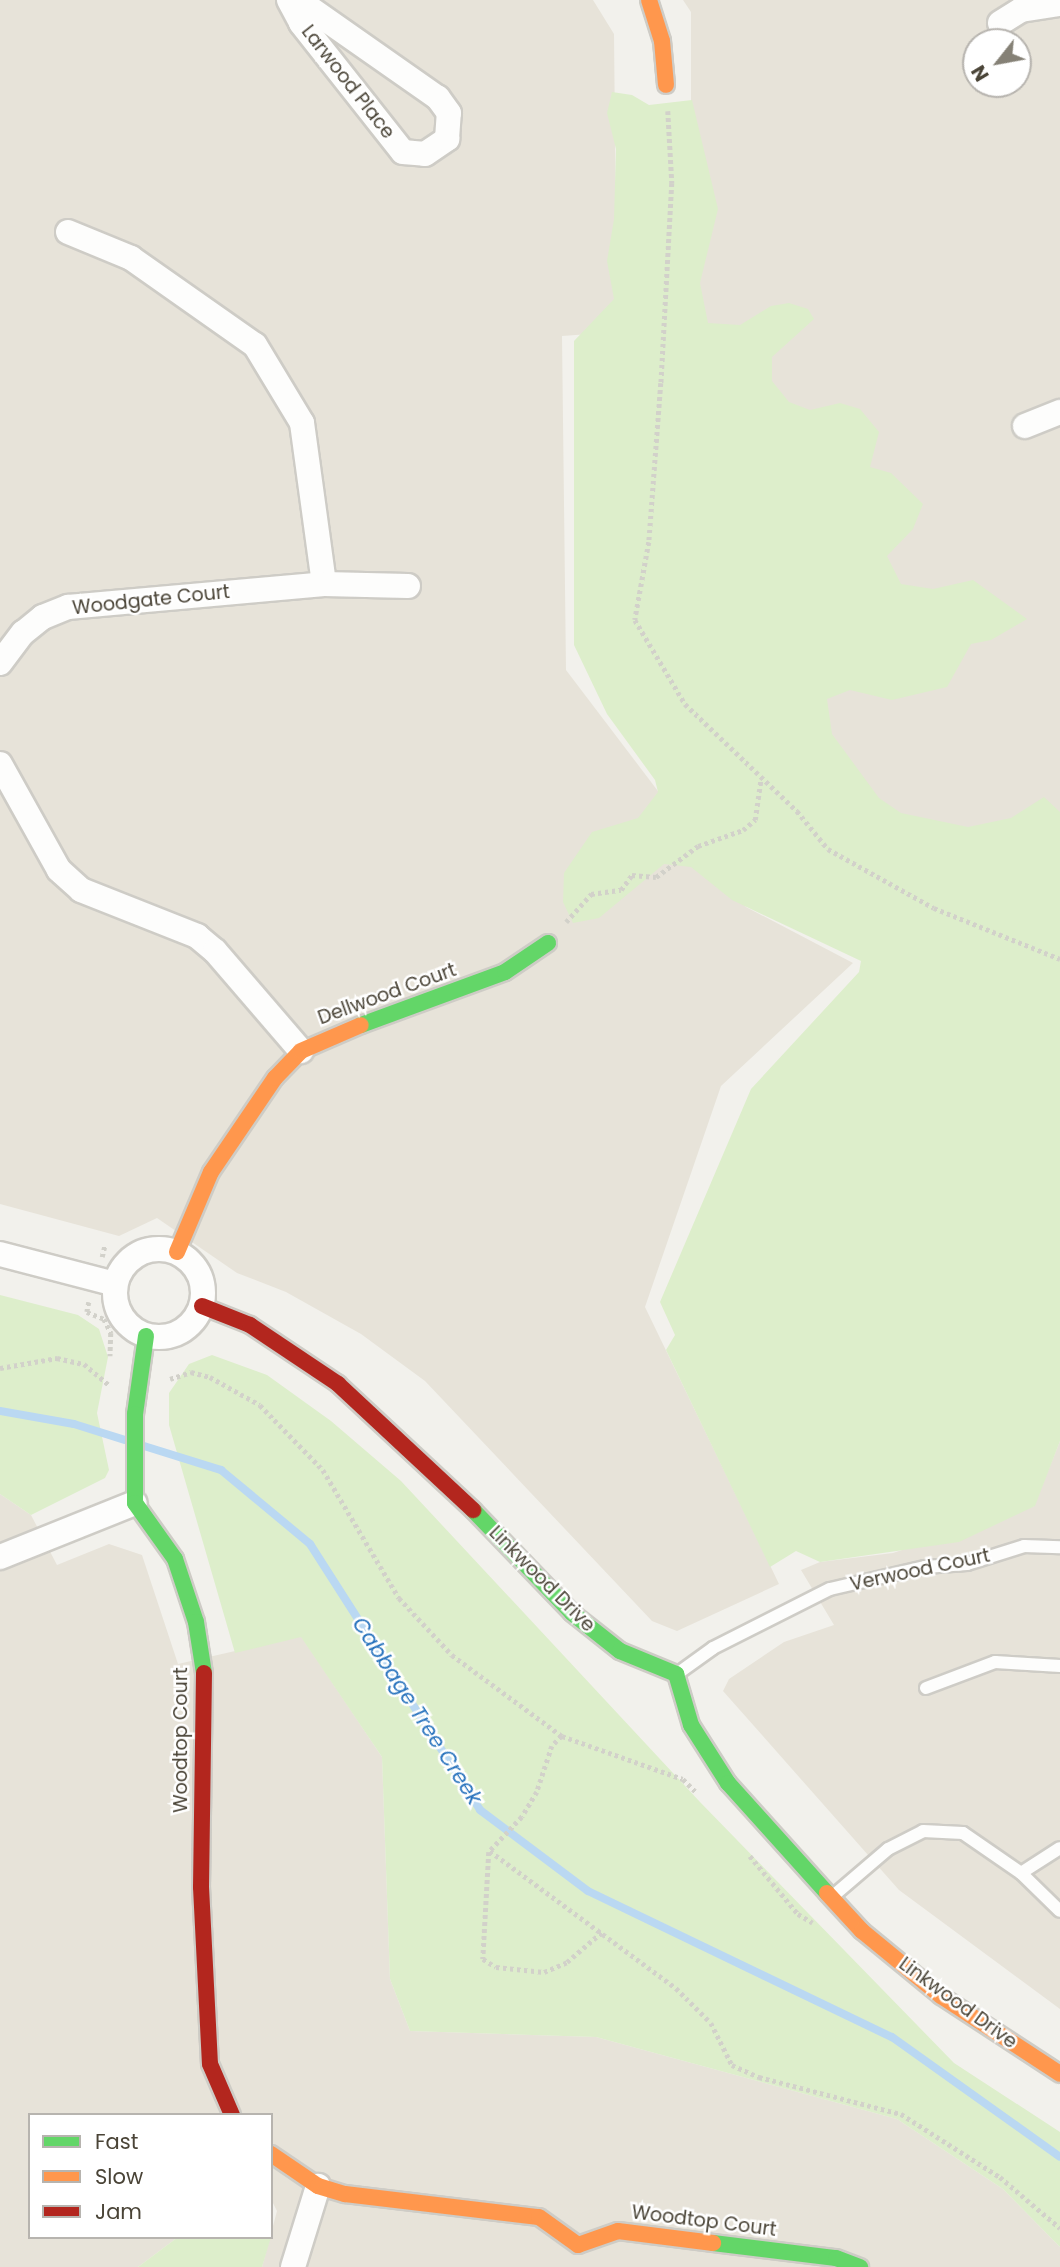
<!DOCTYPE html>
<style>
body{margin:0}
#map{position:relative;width:1060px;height:2267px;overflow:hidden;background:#f2f1ec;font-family:Poppins,sans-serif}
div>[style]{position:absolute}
.residential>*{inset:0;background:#e7e3d9}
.green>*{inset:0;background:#ddeecb}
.stream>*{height:8px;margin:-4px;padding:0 4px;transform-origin:4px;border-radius:4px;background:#bad8f2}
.path>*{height:4.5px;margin-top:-2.25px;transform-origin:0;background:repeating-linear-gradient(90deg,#d2d1ca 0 3.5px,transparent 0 7px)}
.roads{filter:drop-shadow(2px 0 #ceccc6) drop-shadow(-2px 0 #ceccc6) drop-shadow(0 2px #ceccc6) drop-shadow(0 -2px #ceccc6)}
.lane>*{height:12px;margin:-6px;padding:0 6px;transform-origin:6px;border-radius:6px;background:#fdfdfc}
.street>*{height:24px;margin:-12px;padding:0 12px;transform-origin:12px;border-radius:12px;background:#fdfdfc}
.street>.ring{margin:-12px;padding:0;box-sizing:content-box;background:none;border:24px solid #fdfdfc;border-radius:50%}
.fast>*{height:16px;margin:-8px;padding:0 8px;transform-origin:8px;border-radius:8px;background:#63d668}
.slow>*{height:16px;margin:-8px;padding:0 8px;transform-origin:8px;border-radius:8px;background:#ff974d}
.jam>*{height:16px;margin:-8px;padding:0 8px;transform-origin:8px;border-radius:8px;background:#b3261e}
span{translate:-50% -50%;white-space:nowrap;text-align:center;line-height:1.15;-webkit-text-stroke:5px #fff;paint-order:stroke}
.street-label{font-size:19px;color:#4a4437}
.water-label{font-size:21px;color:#2873bd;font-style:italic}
.legend{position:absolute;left:28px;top:2113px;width:245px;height:126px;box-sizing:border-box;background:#fff;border:2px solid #b7b4af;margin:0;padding:9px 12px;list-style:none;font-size:21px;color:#4a4437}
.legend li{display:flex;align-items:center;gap:14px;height:35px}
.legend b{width:35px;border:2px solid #b7b4af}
.north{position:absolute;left:962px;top:28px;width:70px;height:70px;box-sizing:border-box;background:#fff;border:2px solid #b7b4af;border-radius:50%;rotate:239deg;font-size:19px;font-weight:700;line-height:28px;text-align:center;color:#4a4437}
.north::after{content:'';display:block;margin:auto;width:24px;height:32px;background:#858176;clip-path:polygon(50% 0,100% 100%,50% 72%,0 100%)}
</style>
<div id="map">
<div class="residential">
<i style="clip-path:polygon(0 0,593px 0,614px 34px,617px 332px,562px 336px,566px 670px,746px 907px,853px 963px,721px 1086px,645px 1307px,779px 1584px,677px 1631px,652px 1621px,425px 1381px,361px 1334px,286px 1292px,237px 1273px,157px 1218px,119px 1236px,0 1204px)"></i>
<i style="clip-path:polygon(evenodd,683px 0,1060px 0,1060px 922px,892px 833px,716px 644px,691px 108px,691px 12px,683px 0,976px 42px,1018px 42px,1018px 84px,976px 84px,976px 42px)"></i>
<i style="clip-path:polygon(1060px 1441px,1060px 2009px,899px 1890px,723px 1691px,729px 1679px,784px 1642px,834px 1625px,801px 1570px,820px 1562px,893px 1553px,1034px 1506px)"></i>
<i style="clip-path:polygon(0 1494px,31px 1515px,57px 1565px,109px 1544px,142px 1555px,178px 1664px,301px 1636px,382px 1757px,390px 1979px,410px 2031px,596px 2037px,897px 2119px,1003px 2189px,1060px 2247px,1060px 2267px,262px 2267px,277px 2211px,271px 2199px,271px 2115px,30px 2115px,30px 2237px,178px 2237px,138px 2267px,0 2267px)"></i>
</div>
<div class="green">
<i style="clip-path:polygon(612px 92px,632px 95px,649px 105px,692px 100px,718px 209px,700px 283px,708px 323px,740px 325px,771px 306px,789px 303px,808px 309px,814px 319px,772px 357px,772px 381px,789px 402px,810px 410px,840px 403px,860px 409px,879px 432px,870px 467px,891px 473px,923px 504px,913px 529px,887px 556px,901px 584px,933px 589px,973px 580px,1027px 619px,991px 640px,971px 644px,947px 687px,892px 700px,850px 690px,827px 699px,832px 734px,879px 798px,901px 813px,968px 827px,1011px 818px,1044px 797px,1060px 812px,1060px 1441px,1035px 1506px,959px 1542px,820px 1562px,796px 1551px,770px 1567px,666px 1350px,675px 1335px,660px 1302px,751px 1089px,859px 972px,861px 961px,732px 900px,691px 867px,664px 864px,599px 918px,573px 923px,563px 902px,564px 873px,592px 832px,638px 818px,658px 792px,655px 780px,607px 714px,574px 645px,574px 341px,614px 299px,607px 261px,614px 219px,616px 149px,607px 113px)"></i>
<i style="clip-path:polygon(0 1295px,78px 1315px,99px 1329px,108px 1357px,97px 1413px,109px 1470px,105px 1478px,31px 1515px,0 1494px)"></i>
<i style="clip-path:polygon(212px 1355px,267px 1375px,331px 1421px,401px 1481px,700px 1802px,954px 2063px,1060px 2132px,1060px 2247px,1003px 2189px,897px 2119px,596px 2037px,410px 2031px,390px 1979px,382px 1757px,301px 1637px,235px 1653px,169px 1425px,169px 1393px,189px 1364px)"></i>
<i style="clip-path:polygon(178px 2237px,271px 2237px,262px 2267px,138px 2267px)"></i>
</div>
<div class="stream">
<i style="left:0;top:1411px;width:75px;rotate:10deg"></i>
<i style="left:74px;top:1424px;width:53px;rotate:17.4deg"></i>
<i style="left:144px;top:1446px;width:81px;rotate:17.3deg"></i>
<i style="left:221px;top:1470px;width:116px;rotate:39.7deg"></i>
<i style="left:310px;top:1544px;width:316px;rotate:57.4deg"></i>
<i style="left:480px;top:1810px;width:135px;rotate:36.9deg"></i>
<i style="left:588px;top:1891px;width:337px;rotate:25.7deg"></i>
<i style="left:892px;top:2037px;width:206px;rotate:35.5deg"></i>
</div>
<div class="path">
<i style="left:668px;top:111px;width:72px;rotate:86.8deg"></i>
<i style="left:672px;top:183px;width:200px;rotate:93.1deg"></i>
<i style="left:661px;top:383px;width:159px;rotate:94.3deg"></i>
<i style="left:649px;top:542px;width:79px;rotate:100.2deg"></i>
<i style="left:635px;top:620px;width:98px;rotate:59.2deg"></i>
<i style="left:685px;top:704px;width:155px;rotate:43.7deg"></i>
<i style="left:797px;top:811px;width:49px;rotate:50.8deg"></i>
<i style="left:828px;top:849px;width:121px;rotate:29.1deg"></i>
<i style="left:934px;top:908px;width:136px;rotate:22deg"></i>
<i style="left:566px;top:922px;width:38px;rotate:-48deg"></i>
<i style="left:591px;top:894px;width:30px;rotate:-8deg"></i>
<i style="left:621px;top:890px;width:19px;rotate:-54deg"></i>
<i style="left:632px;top:875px;width:24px;rotate:5deg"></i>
<i style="left:656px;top:877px;width:52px;rotate:-36.4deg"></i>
<i style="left:698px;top:846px;width:48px;rotate:-19.6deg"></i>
<i style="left:743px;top:830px;width:16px;rotate:-40deg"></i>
<i style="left:755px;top:820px;width:42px;rotate:-81.9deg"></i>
<i style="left:102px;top:1257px;width:13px;rotate:-77deg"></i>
<i style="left:89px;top:1302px;width:10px;rotate:101deg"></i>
<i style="left:87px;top:1312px;width:18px;rotate:22deg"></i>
<i style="left:104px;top:1319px;width:16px;rotate:63deg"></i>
<i style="left:111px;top:1333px;width:23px;rotate:92deg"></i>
<i style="left:0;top:1368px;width:58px;rotate:-10deg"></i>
<i style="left:57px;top:1358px;width:28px;rotate:13deg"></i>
<i style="left:84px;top:1364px;width:33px;rotate:40deg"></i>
<i style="left:170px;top:1379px;width:22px;rotate:-18deg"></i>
<i style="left:191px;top:1372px;width:20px;rotate:15deg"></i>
<i style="left:210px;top:1377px;width:57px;rotate:29.2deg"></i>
<i style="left:260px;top:1405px;width:91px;rotate:45.9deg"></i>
<i style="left:323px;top:1470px;width:149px;rotate:59.3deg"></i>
<i style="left:399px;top:1598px;width:78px;rotate:47.1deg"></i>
<i style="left:452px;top:1655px;width:137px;rotate:36.4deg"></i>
<i style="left:562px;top:1736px;width:128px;rotate:19.6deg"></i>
<i style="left:683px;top:1779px;width:20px;rotate:45deg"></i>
<i style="left:562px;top:1736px;width:14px;rotate:135deg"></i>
<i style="left:552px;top:1746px;width:48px;rotate:108.1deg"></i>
<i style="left:537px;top:1792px;width:29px;rotate:121deg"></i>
<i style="left:522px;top:1817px;width:47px;rotate:133.3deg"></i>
<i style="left:490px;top:1851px;width:231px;rotate:36.4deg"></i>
<i style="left:676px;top:1988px;width:49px;rotate:45deg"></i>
<i style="left:711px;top:2023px;width:47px;rotate:63.4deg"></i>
<i style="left:732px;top:2065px;width:30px;rotate:24deg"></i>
<i style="left:759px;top:2077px;width:147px;rotate:14.6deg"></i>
<i style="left:901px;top:2114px;width:117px;rotate:32.5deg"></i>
<i style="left:1000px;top:2177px;width:79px;rotate:40.4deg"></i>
<i style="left:489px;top:1852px;width:107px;rotate:93.2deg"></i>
<i style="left:483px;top:1959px;width:15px;rotate:32deg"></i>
<i style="left:496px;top:1967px;width:48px;rotate:5.9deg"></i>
<i style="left:544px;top:1972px;width:25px;rotate:-23deg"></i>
<i style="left:567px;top:1962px;width:46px;rotate:-40.6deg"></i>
<i style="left:750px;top:1856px;width:75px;rotate:50.4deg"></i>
<i style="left:798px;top:1914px;width:17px;rotate:31deg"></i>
</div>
<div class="roads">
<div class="lane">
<i style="left:677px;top:1674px;width:44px;rotate:-35.8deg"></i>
<i style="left:713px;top:1648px;width:131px;rotate:-26.8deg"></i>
<i style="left:830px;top:1589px;width:98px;rotate:-13deg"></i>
<i style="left:925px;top:1567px;width:42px;rotate:-4.1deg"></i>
<i style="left:967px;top:1564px;width:60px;rotate:-17.5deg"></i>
<i style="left:1024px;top:1546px;width:36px;rotate:2deg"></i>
<i style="left:926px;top:1688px;width:74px;rotate:-20.6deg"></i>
<i style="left:995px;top:1662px;width:65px;rotate:3.5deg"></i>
<i style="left:1021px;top:1873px;width:46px;rotate:-32.7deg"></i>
<i style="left:833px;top:1896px;width:72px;rotate:-40.5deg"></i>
<i style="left:888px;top:1849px;width:39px;rotate:-27deg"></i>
<i style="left:923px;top:1831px;width:40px;rotate:2.9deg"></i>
<i style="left:963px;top:1833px;width:70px;rotate:34.6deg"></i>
<i style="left:1021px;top:1873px;width:54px;rotate:44.3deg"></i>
</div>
<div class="street">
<i style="left:289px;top:0;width:26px;rotate:62deg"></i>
<i style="left:301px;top:23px;width:164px;rotate:51.7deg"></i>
<i style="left:403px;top:152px;width:22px;rotate:5deg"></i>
<i style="left:425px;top:154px;width:27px;rotate:-34deg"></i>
<i style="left:447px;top:139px;width:26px;rotate:-86deg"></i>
<i style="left:449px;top:113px;width:19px;rotate:-126deg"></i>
<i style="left:438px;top:98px;width:171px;rotate:-145deg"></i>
<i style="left:1000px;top:23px;width:25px;rotate:-32deg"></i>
<i style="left:1021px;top:10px;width:39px;rotate:-9deg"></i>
<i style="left:68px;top:232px;width:68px;rotate:22.4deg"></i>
<i style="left:131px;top:258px;width:151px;rotate:35.1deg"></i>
<i style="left:255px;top:345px;width:91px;rotate:58.9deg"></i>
<i style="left:302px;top:423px;width:162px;rotate:82.2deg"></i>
<i style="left:1025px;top:426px;width:38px;rotate:-22deg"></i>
<i style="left:0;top:663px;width:38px;rotate:-53deg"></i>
<i style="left:23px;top:633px;width:26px;rotate:-39deg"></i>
<i style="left:43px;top:617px;width:27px;rotate:-22deg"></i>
<i style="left:68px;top:607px;width:257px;rotate:-5.1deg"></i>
<i style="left:324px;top:584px;width:84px;rotate:1.4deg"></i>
<i style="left:0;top:764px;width:121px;rotate:60.9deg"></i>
<i style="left:59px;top:870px;width:30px;rotate:42deg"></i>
<i style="left:81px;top:890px;width:125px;rotate:21.6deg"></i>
<i style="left:197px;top:936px;width:23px;rotate:40deg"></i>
<i style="left:215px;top:951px;width:132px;rotate:49.3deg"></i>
<i class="ring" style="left:115px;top:1249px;width:64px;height:64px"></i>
<i style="left:0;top:1254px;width:119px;rotate:14.6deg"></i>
<i style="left:0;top:1557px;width:145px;rotate:-21.8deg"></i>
<i style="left:293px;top:2267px;width:85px;rotate:-72.8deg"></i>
</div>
<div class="fast">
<i style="left:361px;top:1025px;width:153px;rotate:-20.2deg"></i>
<i style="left:505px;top:972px;width:52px;rotate:-34deg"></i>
<i style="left:146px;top:1336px;width:79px;rotate:98deg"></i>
<i style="left:135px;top:1414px;width:89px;rotate:90deg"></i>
<i style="left:135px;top:1503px;width:69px;rotate:54.5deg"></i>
<i style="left:175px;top:1559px;width:66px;rotate:71.6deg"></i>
<i style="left:196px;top:1622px;width:52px;rotate:81.1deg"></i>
<i style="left:473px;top:1510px;width:143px;rotate:46.1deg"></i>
<i style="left:572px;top:1613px;width:61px;rotate:38.4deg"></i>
<i style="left:620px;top:1651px;width:61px;rotate:22.3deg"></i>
<i style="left:676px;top:1674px;width:53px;rotate:73.6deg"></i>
<i style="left:691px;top:1725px;width:69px;rotate:57.5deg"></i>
<i style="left:728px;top:1783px;width:148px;rotate:48deg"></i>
<i style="left:713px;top:2243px;width:124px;rotate:7deg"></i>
<i style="left:836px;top:2258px;width:26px;rotate:21deg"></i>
</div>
<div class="slow">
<i style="left:649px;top:0;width:43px;rotate:72.4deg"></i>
<i style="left:662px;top:41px;width:44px;rotate:84.8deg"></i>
<i style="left:177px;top:1252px;width:87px;rotate:-67deg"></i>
<i style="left:211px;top:1172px;width:114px;rotate:-55.8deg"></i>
<i style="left:275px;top:1078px;width:37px;rotate:-46deg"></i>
<i style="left:301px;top:1051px;width:65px;rotate:-23.4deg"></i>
<i style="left:827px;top:1893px;width:52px;rotate:47.4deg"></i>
<i style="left:862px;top:1931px;width:102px;rotate:39.4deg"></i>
<i style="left:941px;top:1996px;width:142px;rotate:33.2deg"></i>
<i style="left:271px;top:2154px;width:57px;rotate:34.2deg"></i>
<i style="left:318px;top:2186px;width:28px;rotate:17deg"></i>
<i style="left:345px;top:2194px;width:195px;rotate:6.8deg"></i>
<i style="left:539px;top:2217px;width:48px;rotate:35.7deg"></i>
<i style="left:578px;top:2245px;width:42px;rotate:-19.3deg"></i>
<i style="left:618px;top:2231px;width:96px;rotate:7.2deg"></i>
</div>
<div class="jam">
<i style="left:202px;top:1306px;width:52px;rotate:21.6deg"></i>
<i style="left:250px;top:1325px;width:106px;rotate:33.8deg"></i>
<i style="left:338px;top:1384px;width:185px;rotate:43deg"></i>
<i style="left:204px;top:1673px;width:214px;rotate:90.8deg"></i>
<i style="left:201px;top:1887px;width:177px;rotate:87.1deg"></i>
<i style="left:210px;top:2064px;width:56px;rotate:66.7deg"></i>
</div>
</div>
<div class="street-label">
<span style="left:348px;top:82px;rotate:52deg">Larwood Place</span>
<span style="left:151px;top:600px;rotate:-6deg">Woodgate Court</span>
<span style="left:387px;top:994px;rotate:-20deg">Dellwood Court</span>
<span style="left:920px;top:1570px;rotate:-12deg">Verwood Court</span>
<span style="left:542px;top:1579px;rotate:45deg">Linkwood Drive</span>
<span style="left:181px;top:1740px;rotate:-90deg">Woodtop Court</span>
<span style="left:958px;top:2003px;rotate:36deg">Linkwood Drive</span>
<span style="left:704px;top:2221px;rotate:7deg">Woodtop Court</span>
</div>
<div class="water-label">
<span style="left:417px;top:1711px;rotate:57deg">Cabbage Tree Creek</span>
</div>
<ul class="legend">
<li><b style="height:9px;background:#63d668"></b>Fast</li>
<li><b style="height:9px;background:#ff974d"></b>Slow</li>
<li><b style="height:9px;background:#b3261e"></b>Jam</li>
</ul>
<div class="north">N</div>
</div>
